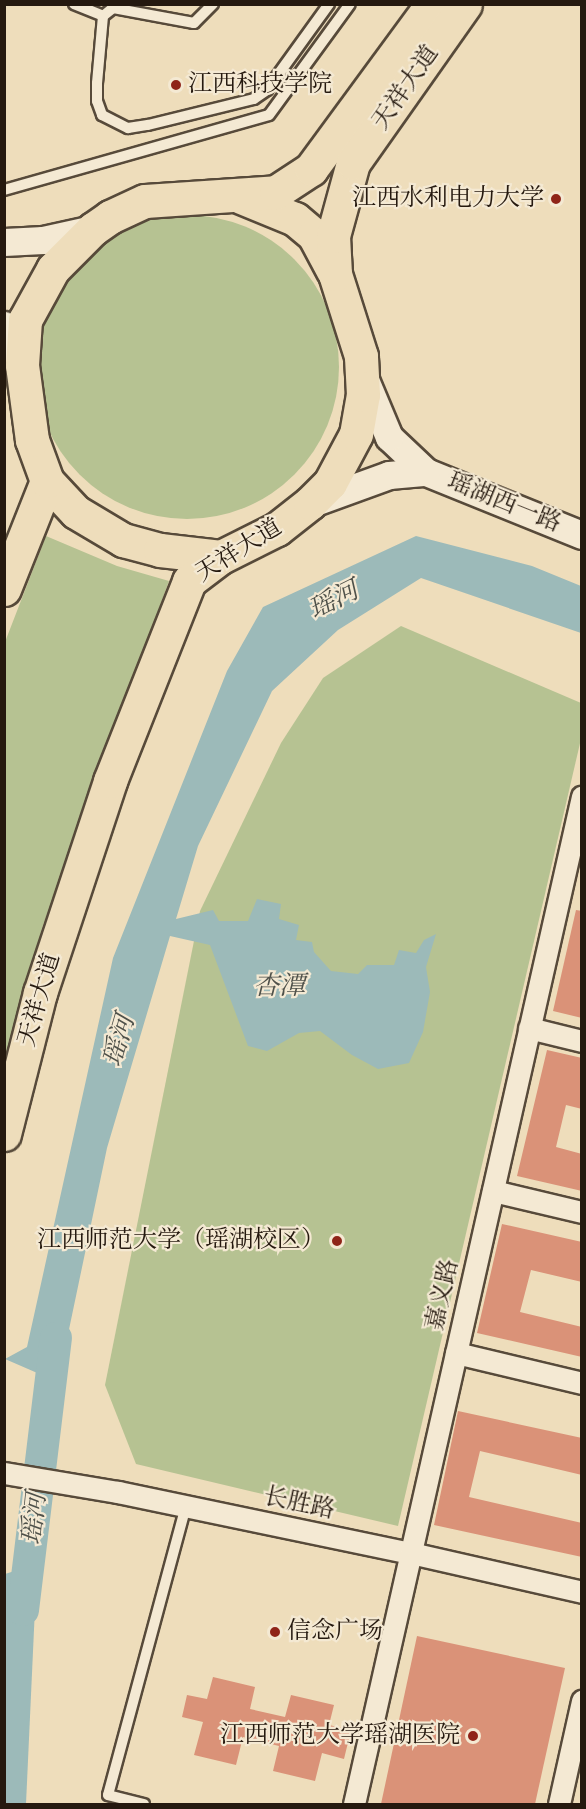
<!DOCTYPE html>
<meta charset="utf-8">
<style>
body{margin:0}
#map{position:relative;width:586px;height:1809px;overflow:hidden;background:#edb;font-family:"Libre Bodoni","Noto Serif SC",serif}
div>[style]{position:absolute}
.green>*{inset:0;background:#b6c292}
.round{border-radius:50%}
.water>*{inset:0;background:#9cbab9}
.river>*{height:32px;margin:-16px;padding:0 16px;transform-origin:16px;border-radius:16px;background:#9cbab9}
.building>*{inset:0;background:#da9278}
.roads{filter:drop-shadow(2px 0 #574a3a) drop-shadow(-2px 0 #574a3a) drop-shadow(0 2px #574a3a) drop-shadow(0 -2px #574a3a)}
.service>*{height:10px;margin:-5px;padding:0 5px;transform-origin:5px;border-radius:5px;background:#f4e9d3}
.minor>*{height:21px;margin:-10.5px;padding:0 10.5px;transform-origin:10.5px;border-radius:10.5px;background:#f4e9d3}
.tertiary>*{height:27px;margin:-13.5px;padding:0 13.5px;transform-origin:13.5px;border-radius:13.5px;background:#f4e9d3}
.primary>*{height:33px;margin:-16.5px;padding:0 16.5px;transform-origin:16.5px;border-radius:16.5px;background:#edb}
.dots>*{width:16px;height:16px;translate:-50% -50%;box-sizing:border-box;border:3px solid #f4e9d3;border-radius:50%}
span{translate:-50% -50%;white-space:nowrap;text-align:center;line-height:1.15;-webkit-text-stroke:4.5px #f4e9d3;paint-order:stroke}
.poi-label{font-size:24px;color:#25190f}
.left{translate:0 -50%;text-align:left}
.right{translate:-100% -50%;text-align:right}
.street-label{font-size:24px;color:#25190f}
.water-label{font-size:26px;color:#4f514a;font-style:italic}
.frame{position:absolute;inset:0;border:6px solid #25190f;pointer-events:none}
</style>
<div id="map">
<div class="green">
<i class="round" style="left:35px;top:215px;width:304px;height:304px"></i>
<i style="clip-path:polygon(46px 536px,117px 566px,169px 581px,42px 928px,5px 1084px,5px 642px)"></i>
<i style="clip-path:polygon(401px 626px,581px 703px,581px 739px,398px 1526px,136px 1464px,105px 1385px,200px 911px,281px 743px,323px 678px)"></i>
</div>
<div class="water">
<i style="clip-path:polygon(416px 536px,532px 566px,581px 586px,581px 633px,421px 578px,338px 630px,272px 691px,198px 846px,176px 919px,213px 910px,219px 921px,248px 921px,257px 899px,281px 904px,279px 919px,299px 925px,296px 940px,312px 942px,314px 952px,331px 971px,358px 974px,367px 965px,394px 965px,399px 950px,416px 953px,424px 940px,436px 934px,426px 967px,430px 992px,423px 1032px,409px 1063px,378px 1069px,352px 1055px,320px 1031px,299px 1033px,267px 1051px,248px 1046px,210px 945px,170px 936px,107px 1148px,58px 1382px,5px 1359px,27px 1347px,113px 958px,227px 671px,263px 607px)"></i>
<i style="clip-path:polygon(37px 1564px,26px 1804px,5px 1804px,5px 1574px)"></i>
</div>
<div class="river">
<i style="left:23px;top:1610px;width:274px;rotate:-83.1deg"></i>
</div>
<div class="building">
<i style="clip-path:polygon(576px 910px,582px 911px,582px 1018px,553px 1011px)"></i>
<i style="clip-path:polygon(547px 1050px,582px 1058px,582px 1109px,566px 1105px,556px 1147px,582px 1154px,582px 1191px,517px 1176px)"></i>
<i style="clip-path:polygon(502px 1224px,582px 1242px,582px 1282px,531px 1270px,520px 1312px,582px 1327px,582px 1357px,477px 1333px)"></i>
<i style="clip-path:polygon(458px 1411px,582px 1438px,582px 1475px,480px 1451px,469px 1497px,582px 1523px,582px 1557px,434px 1525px)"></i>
<i style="clip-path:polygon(417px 1636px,565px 1668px,535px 1804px,381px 1804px)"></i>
<i style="clip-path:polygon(213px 1677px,255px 1687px,250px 1709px,285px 1717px,291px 1695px,334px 1705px,329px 1725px,351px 1730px,344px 1759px,322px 1753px,315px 1781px,273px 1771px,279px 1746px,243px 1737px,236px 1765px,194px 1755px,203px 1722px,182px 1717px,187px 1695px,207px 1699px)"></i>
</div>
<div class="roads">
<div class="service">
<i style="left:74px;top:4px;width:31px;rotate:22deg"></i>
<i style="left:213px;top:4px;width:27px;rotate:135deg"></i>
<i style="left:194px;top:23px;width:82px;rotate:-169.5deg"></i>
<i style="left:113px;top:8px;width:13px;rotate:141deg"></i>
<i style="left:103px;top:16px;width:67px;rotate:95.1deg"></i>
<i style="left:97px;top:83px;width:18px;rotate:90deg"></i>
<i style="left:97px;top:101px;width:15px;rotate:70deg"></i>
<i style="left:102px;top:115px;width:29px;rotate:27deg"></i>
<i style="left:128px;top:128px;width:20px;rotate:-9deg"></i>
<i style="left:148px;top:125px;width:109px;rotate:-13.8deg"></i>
<i style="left:254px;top:99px;width:16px;rotate:-35deg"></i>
<i style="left:267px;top:90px;width:106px;rotate:-54.2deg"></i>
<i style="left:4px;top:190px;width:275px;rotate:-15.8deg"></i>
<i style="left:269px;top:115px;width:137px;rotate:-53.9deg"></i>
<i style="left:144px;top:1804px;width:37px;rotate:-166deg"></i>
<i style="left:108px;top:1795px;width:299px;rotate:-74.9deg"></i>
</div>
<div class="minor">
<i style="left:529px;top:1028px;width:55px;rotate:13.8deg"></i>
<i style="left:493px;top:1191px;width:91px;rotate:13.3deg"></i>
<i style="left:456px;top:1353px;width:130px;rotate:13.4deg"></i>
<i style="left:4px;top:1473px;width:116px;rotate:9.5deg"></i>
<i style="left:118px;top:1492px;width:299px;rotate:11.8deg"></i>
<i style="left:411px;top:1553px;width:175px;rotate:12.8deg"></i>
<i style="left:354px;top:1804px;width:1033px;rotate:-77.25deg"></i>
<i style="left:559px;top:1804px;width:106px;rotate:-77.4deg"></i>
</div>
<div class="tertiary">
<i style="left:4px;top:242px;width:39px;rotate:-3deg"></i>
<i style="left:43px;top:240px;width:51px;rotate:-12.4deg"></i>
<i style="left:4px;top:325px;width:44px;rotate:65.8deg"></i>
<i style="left:426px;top:472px;width:168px;rotate:22deg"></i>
<i style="left:312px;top:503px;width:82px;rotate:-20deg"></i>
<i style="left:389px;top:475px;width:37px;rotate:-5deg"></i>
<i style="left:426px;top:472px;width:51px;rotate:-136.6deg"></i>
<i style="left:389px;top:437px;width:67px;rotate:-112.8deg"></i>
</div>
<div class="primary">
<i style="left:241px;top:197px;width:58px;rotate:22.2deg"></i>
<i style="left:295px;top:219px;width:25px;rotate:40deg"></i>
<i style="left:314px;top:235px;width:40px;rotate:62deg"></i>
<i style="left:47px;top:481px;width:42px;rotate:46.9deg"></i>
<i style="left:76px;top:512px;width:55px;rotate:30.8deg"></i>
<i style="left:123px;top:540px;width:38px;rotate:15deg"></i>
<i style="left:160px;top:550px;width:61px;rotate:6.5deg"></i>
<i style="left:4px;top:589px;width:116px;rotate:-68.3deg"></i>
<i style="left:47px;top:481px;width:44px;rotate:-110.1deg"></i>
<i style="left:32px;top:440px;width:76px;rotate:-97.6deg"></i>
<i style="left:22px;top:365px;width:45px;rotate:-86.2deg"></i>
<i style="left:25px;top:320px;width:58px;rotate:-61.2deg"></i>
<i style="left:53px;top:269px;width:57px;rotate:-45deg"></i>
<i style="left:93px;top:229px;width:21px;rotate:-35deg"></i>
<i style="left:110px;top:217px;width:38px;rotate:-25deg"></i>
<i style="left:145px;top:201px;width:131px;rotate:-3.9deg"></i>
<i style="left:276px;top:192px;width:42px;rotate:-33.3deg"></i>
<i style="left:311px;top:169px;width:205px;rotate:-53.7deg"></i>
<i style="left:4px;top:1134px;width:146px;rotate:-75.7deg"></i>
<i style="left:40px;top:993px;width:223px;rotate:-71.7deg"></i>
<i style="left:110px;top:781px;width:215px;rotate:-68.4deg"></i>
<i style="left:189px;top:581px;width:40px;rotate:-37deg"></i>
<i style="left:221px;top:557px;width:63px;rotate:-26.6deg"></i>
<i style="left:277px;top:529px;width:42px;rotate:-38.2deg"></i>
<i style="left:310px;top:503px;width:28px;rotate:-45deg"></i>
<i style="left:330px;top:483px;width:55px;rotate:-62deg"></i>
<i style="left:356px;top:434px;width:40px;rotate:-80deg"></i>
<i style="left:363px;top:395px;width:39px;rotate:-93deg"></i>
<i style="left:361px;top:356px;width:86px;rotate:-107.6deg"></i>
<i style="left:335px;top:274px;width:38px;rotate:-93deg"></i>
<i style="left:333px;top:236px;width:76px;rotate:-74.7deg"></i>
<i style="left:353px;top:163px;width:194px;rotate:-54.8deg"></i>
</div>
</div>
<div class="dots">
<i style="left:176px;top:85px;background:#8f2418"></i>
<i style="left:556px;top:199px;background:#8f2418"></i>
<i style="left:337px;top:1241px;background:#8f2418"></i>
<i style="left:275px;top:1632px;background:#8f2418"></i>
<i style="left:473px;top:1736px;background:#8f2418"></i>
</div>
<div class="poi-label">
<span class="left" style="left:188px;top:85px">江西科技学院</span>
<span class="right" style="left:544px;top:199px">江西水利电力大学</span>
<span class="right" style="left:325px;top:1241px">江西师范大学（瑶湖校区）</span>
<span class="left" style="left:287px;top:1632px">信念广场</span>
<span class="right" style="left:460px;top:1736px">江西师范大学瑶湖医院</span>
</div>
<div class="street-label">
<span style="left:406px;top:88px;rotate:-55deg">天祥大道</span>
<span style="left:504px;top:503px;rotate:22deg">瑶湖西一路</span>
<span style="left:239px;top:551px;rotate:-32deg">天祥大道</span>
<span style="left:40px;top:1000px;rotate:-74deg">天祥大道</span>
<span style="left:443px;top:1295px;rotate:-77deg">嘉义路</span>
<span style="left:299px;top:1504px;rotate:12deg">长胜路</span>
</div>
<div class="water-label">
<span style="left:334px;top:601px;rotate:-27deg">瑶河</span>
<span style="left:279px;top:987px">杏潭</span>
<span style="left:120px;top:1041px;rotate:-74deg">瑶河</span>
<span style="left:35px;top:1519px;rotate:-84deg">瑶河</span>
</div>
<div class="frame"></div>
</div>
